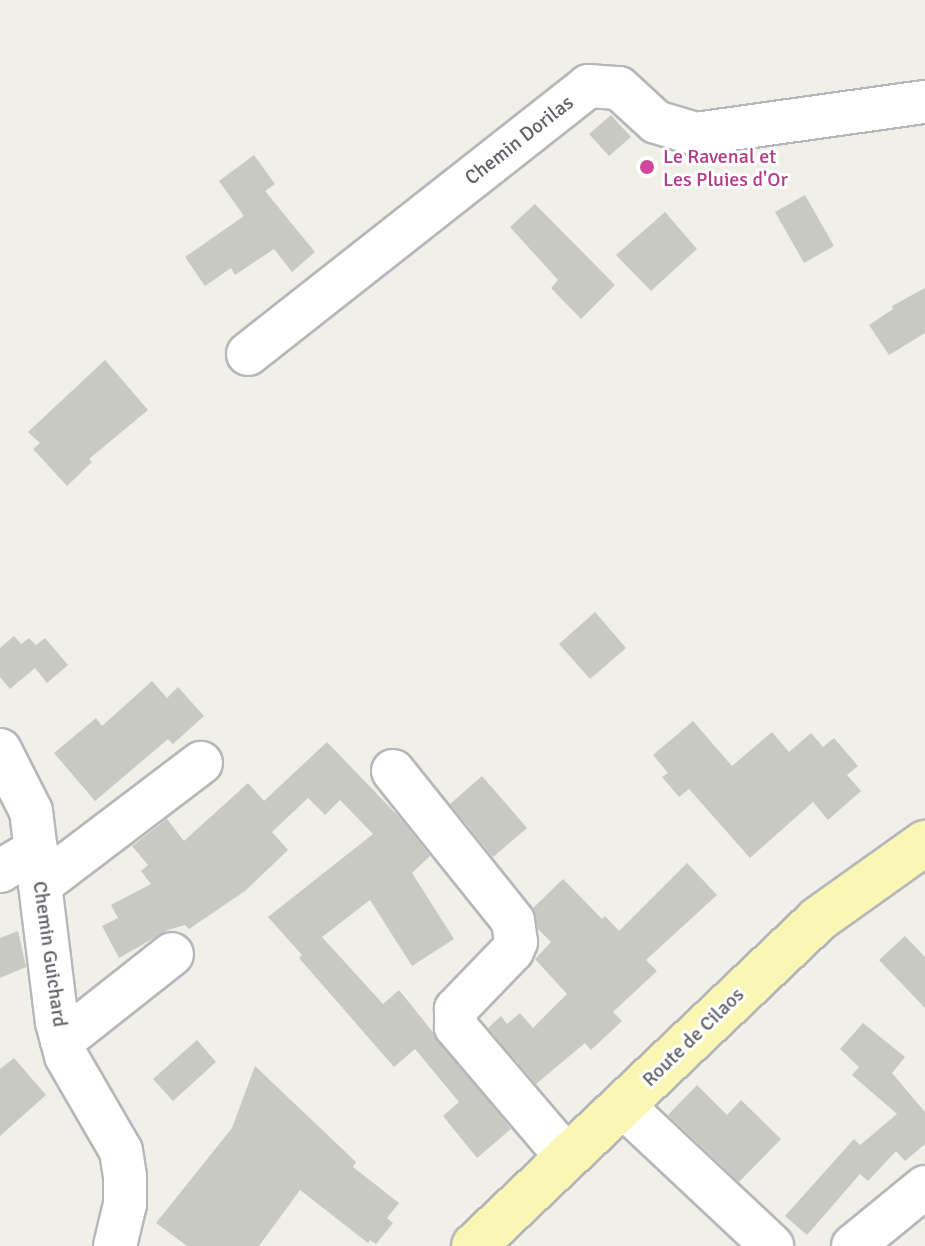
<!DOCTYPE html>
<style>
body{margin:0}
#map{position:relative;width:925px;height:1246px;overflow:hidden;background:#f0efe8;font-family:Signika,sans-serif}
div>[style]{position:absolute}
.building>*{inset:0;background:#c9c9c3}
.roads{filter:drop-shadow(2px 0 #b5b7bb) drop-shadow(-2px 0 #b5b7bb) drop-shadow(0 2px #b5b7bb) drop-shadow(0 -2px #b5b7bb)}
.minor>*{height:42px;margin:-21px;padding:0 21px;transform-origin:21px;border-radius:21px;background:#fff}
.major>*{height:44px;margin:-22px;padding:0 22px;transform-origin:22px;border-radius:22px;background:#faf7b4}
.dots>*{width:22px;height:22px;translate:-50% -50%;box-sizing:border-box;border:4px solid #fff;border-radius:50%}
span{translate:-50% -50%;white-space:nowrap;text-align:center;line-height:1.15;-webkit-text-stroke:6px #fff;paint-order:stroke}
.street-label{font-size:20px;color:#5f6267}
.hotel-label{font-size:20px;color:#b23c85}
.left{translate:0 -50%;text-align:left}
</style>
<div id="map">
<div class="building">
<i style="clip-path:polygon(611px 115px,631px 137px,609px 156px,589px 134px)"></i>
<i style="clip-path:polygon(254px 155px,275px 184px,265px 191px,315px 252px,292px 272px,274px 249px,235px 275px,231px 268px,205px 286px,185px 257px,244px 216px,219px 181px)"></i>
<i style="clip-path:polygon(805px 195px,834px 246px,804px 263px,775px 212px)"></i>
<i style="clip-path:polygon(535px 204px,615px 285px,581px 319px,551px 288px,558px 280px,510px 227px)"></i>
<i style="clip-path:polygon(665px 212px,697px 249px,651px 291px,616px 255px)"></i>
<i style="clip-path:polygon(925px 288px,925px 333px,889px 355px,869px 325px,893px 309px,892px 306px)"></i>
<i style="clip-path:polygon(105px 360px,148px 410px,89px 459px,92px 462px,67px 486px,33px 449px,40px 443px,28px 432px)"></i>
<i style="clip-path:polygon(595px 612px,626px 648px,590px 679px,559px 644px)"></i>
<i style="clip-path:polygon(14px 636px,21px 644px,29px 638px,36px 645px,45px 638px,68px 665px,47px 683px,35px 668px,10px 689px,0 677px,0 648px)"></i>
<i style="clip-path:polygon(152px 681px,167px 698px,178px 687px,204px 716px,173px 744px,168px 739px,95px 801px,54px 753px,96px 718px,102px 726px)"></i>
<i style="clip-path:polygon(693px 721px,732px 766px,772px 732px,789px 752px,811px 733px,823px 747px,834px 738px,858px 766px,847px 775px,861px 791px,828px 820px,813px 802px,750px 858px,689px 789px,679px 797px,662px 777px,668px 773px,653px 755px)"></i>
<i style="clip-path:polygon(327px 742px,402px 820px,430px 856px,412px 873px,454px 939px,412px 966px,370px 900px,322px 937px,383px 1004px,399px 990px,511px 1129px,477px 1158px,443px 1116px,459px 1102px,415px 1049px,394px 1067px,299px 958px,302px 955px,268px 917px,373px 834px,340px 800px,325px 815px,308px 798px,272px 832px,288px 850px,245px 891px,189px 929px,185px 925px,168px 930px,119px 958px,102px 926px,118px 918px,111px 905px,151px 884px,141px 871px,148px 865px,132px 846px,167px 819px,184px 841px,248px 783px,264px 801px)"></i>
<i style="clip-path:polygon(482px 776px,527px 828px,493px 857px,450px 804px)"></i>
<i style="clip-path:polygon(687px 863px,717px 895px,646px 960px,657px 971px,613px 1012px,622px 1021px,591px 1050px,585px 1043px,536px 1084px,488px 1028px,501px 1016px,507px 1024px,520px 1013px,533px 1028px,567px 994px,535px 959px,551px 942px,538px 929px,533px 908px,563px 879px,602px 919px,605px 916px,619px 931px)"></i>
<i style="clip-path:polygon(18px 931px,26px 967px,0 978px,0 938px)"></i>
<i style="clip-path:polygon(905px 936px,925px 957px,925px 1008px,879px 960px)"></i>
<i style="clip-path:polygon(863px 1023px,905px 1057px,892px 1073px,925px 1112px,925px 1144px,905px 1161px,896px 1151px,868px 1181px,860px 1174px,807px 1235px,785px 1216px,854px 1139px,860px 1145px,897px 1114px,852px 1075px,859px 1067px,840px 1049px)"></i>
<i style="clip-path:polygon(197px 1040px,216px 1062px,173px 1101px,153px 1079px)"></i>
<i style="clip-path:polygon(14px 1058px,46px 1095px,0 1136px,0 1069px)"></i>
<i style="clip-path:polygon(255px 1066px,356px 1162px,353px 1167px,399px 1203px,387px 1218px,393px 1223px,376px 1244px,370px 1240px,368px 1243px,300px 1190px,259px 1246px,187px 1246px,156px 1223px,232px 1128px)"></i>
<i style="clip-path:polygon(697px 1085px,727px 1115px,741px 1100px,781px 1139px,739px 1182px,668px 1115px)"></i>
</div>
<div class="roads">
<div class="minor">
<i style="left:248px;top:354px;width:433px;rotate:-38.2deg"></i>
<i style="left:588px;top:86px;width:31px;rotate:4deg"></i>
<i style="left:619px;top:88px;width:50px;rotate:42.6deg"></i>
<i style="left:656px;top:122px;width:42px;rotate:16.7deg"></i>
<i style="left:696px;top:134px;width:231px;rotate:-8deg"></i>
<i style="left:0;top:750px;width:68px;rotate:63.1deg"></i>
<i style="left:31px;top:811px;width:213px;rotate:83deg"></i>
<i style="left:57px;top:1022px;width:35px;rotate:75deg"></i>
<i style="left:66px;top:1056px;width:110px;rotate:59.9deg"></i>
<i style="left:121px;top:1151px;width:25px;rotate:81deg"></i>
<i style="left:125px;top:1176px;width:28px;rotate:90deg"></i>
<i style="left:125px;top:1204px;width:43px;rotate:103.4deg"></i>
<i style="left:393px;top:771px;width:192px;rotate:51.3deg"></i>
<i style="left:513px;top:921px;width:21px;rotate:82deg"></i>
<i style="left:516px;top:942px;width:10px;rotate:114deg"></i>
<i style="left:512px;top:951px;width:81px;rotate:134deg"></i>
<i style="left:456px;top:1009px;width:18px;rotate:90deg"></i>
<i style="left:456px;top:1027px;width:168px;rotate:49.6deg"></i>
<i style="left:0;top:871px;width:42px;rotate:-30.3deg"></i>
<i style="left:40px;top:885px;width:202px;rotate:-37.2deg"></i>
<i style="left:62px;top:1041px;width:140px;rotate:-38.3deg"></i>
<i style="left:622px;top:1105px;width:206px;rotate:43.2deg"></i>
<i style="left:853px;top:1246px;width:93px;rotate:-39.3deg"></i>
</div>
<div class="major">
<i style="left:474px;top:1246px;width:473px;rotate:-43.5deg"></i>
<i style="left:817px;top:920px;width:133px;rotate:-35.5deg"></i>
</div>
</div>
<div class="dots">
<i style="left:647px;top:167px;background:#d1479c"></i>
</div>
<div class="street-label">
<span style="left:519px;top:140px;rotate:-38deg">Chemin Dorilas</span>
<span style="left:50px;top:954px;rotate:82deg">Chemin Guichard</span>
<span style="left:693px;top:1037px;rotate:-44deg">Route de Cilaos</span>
</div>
<div class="hotel-label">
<span class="left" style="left:663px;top:168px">Le Ravenal et<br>Les Pluies d'Or</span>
</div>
</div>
